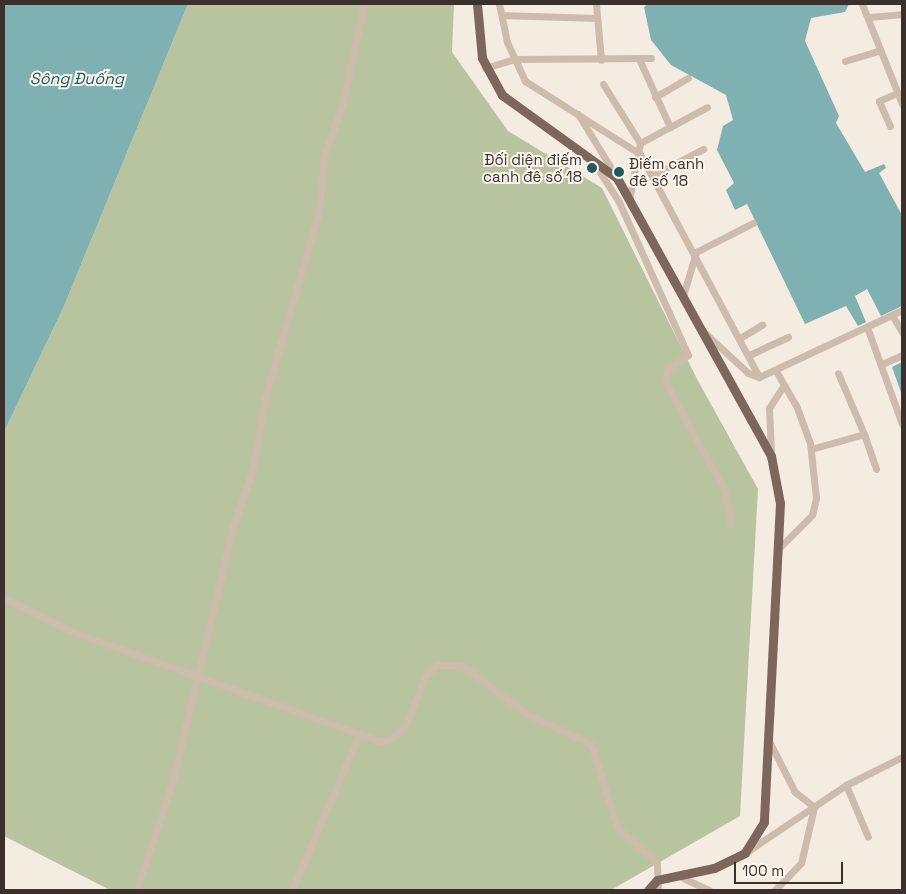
<!DOCTYPE html>
<meta charset="utf-8">
<style>
body{margin:0}
#map{position:relative;width:906px;height:894px;overflow:hidden;background:#f4ebe1;font-family:"Space Grotesk",sans-serif}
div>[style]{position:absolute}
.green>*{inset:0;background:#b8c4a0}
.water>*{inset:0;background:#7fb0b2}
.minor>*{height:7px;margin:-3.5px;padding:0 3.5px;transform-origin:3.5px;border-radius:3.5px;background:#cdbbac}
.major>*{height:9px;margin:-4.5px;padding:0 4.5px;transform-origin:4.5px;border-radius:4.5px;background:#7d675c}
.dots>*{width:14px;height:14px;translate:-50% -50%;box-sizing:border-box;border:2px solid #fbf5ee;border-radius:50%}
span{translate:-50% -50%;white-space:nowrap;text-align:center;line-height:1.15;-webkit-text-stroke:4px #fbf5ee;paint-order:stroke}
.poi-label{font-size:15px;color:#3b302b}
.right{translate:-100% -50%;text-align:right}
.left{translate:0 -50%;text-align:left}
.water-label{font-size:16px;color:#1f5a5e;font-style:italic}
.frame{position:absolute;inset:0;border:5px solid #3b302b;pointer-events:none}
.scale{position:absolute;left:734px;top:862px;width:109px;height:22px;box-sizing:border-box;border:2px solid #3b302b;border-top:0;padding-left:6px;font-size:15px;line-height:18px;white-space:nowrap;color:#3b302b;-webkit-text-stroke:4px #fbf5ee;paint-order:stroke}
</style>
<div id="map">
<div class="green">
<i style="clip-path:polygon(188px 4px,454px 4px,452px 52px,508px 131px,602px 188px,697px 379px,758px 489px,740px 816px,611px 890px,110px 890px,4px 836px,4px 432px,64px 306px)"></i>
</div>
<div class="water">
<i style="clip-path:polygon(4px 4px,188px 4px,64px 306px,4px 432px)"></i>
<i style="clip-path:polygon(648px 4px,849px 4px,845px 12px,811px 18px,805px 41px,839px 116px,836px 123px,865px 172px,884px 164px,886px 168px,879px 173px,902px 215px,902px 306px,881px 316px,867px 289px,855px 296px,866px 322px,858px 326px,846px 306px,805px 324px,747px 204px,735px 210px,726px 190px,734px 183px,717px 150px,723px 126px,733px 120px,726px 95px,671px 65px,651px 40px,644px 7px)"></i>
<i style="clip-path:polygon(902px 362px,902px 395px,892px 367px)"></i>
</div>
<div class="minor">
<i style="left:499px;top:4px;width:39px;rotate:78deg"></i>
<i style="left:507px;top:42px;width:43px;rotate:65.2deg"></i>
<i style="left:525px;top:81px;width:136px;rotate:32.4deg"></i>
<i style="left:640px;top:154px;width:253px;rotate:61.9deg"></i>
<i style="left:596px;top:4px;width:56px;rotate:84.9deg"></i>
<i style="left:862px;top:4px;width:108px;rotate:68.2deg"></i>
<i style="left:502px;top:15px;width:95px;rotate:1.8deg"></i>
<i style="left:869px;top:17px;width:33px;rotate:-5deg"></i>
<i style="left:639px;top:59px;width:75px;rotate:65.5deg"></i>
<i style="left:845px;top:61px;width:34px;rotate:-17deg"></i>
<i style="left:485px;top:68px;width:31px;rotate:-17deg"></i>
<i style="left:515px;top:59px;width:136px;rotate:-0.4deg"></i>
<i style="left:603px;top:84px;width:70px;rotate:57.9deg"></i>
<i style="left:655px;top:97px;width:38px;rotate:-30deg"></i>
<i style="left:578px;top:114px;width:75px;rotate:58.6deg"></i>
<i style="left:890px;top:126px;width:27px;rotate:-114deg"></i>
<i style="left:879px;top:101px;width:20px;rotate:-24deg"></i>
<i style="left:594px;top:163px;width:46px;rotate:57.3deg"></i>
<i style="left:619px;top:202px;width:168px;rotate:65.7deg"></i>
<i style="left:688px;top:355px;width:26px;rotate:144deg"></i>
<i style="left:667px;top:370px;width:12px;rotate:99deg"></i>
<i style="left:665px;top:382px;width:124px;rotate:61.2deg"></i>
<i style="left:725px;top:491px;width:33px;rotate:81deg"></i>
<i style="left:652px;top:176px;width:58px;rotate:-27.9deg"></i>
<i style="left:629px;top:200px;width:58px;rotate:-79.1deg"></i>
<i style="left:640px;top:143px;width:76px;rotate:-28.2deg"></i>
<i style="left:683px;top:296px;width:46px;rotate:-73.5deg"></i>
<i style="left:696px;top:252px;width:64px;rotate:-27deg"></i>
<i style="left:892px;top:315px;width:20px;rotate:60deg"></i>
<i style="left:867px;top:327px;width:103px;rotate:70.2deg"></i>
<i style="left:706px;top:334px;width:57px;rotate:42.9deg"></i>
<i style="left:748px;top:373px;width:12px;rotate:20deg"></i>
<i style="left:759px;top:377px;width:158px;rotate:-25.1deg"></i>
<i style="left:740px;top:338px;width:26px;rotate:-31deg"></i>
<i style="left:749px;top:355px;width:43px;rotate:-24.8deg"></i>
<i style="left:882px;top:364px;width:22px;rotate:-24deg"></i>
<i style="left:776px;top:371px;width:39px;rotate:60deg"></i>
<i style="left:796px;top:405px;width:40px;rotate:69.8deg"></i>
<i style="left:810px;top:443px;width:55px;rotate:83.8deg"></i>
<i style="left:816px;top:498px;width:17px;rotate:103deg"></i>
<i style="left:812px;top:515px;width:44px;rotate:135deg"></i>
<i style="left:864px;top:434px;width:37px;rotate:71deg"></i>
<i style="left:811px;top:449px;width:55px;rotate:-15.8deg"></i>
<i style="left:864px;top:434px;width:66px;rotate:-113.1deg"></i>
<i style="left:771px;top:453px;width:45px;rotate:-92.5deg"></i>
<i style="left:769px;top:408px;width:27px;rotate:-57deg"></i>
<i style="left:4px;top:598px;width:80px;rotate:25.9deg"></i>
<i style="left:76px;top:633px;width:323px;rotate:19.6deg"></i>
<i style="left:380px;top:741px;width:10px;rotate:-6deg"></i>
<i style="left:390px;top:740px;width:20px;rotate:-41deg"></i>
<i style="left:405px;top:727px;width:54px;rotate:-68.2deg"></i>
<i style="left:425px;top:677px;width:17px;rotate:-45deg"></i>
<i style="left:437px;top:665px;width:25px"></i>
<i style="left:462px;top:665px;width:79px;rotate:37.3deg"></i>
<i style="left:525px;top:713px;width:73px;rotate:25.2deg"></i>
<i style="left:591px;top:744px;width:87px;rotate:72.6deg"></i>
<i style="left:617px;top:827px;width:54px;rotate:42deg"></i>
<i style="left:657px;top:863px;width:27px;rotate:88deg"></i>
<i style="left:769px;top:741px;width:57px;rotate:63deg"></i>
<i style="left:795px;top:792px;width:24px;rotate:38deg"></i>
<i style="left:846px;top:785px;width:56px;rotate:67.1deg"></i>
<i style="left:745px;top:853px;width:122px;rotate:-34deg"></i>
<i style="left:846px;top:785px;width:63px;rotate:-26.6deg"></i>
<i style="left:683px;top:878px;width:29px;rotate:25deg"></i>
<i style="left:137px;top:890px;width:116px;rotate:-71.9deg"></i>
<i style="left:173px;top:780px;width:260px;rotate:-76.7deg"></i>
<i style="left:233px;top:527px;width:62px;rotate:-71.3deg"></i>
<i style="left:253px;top:468px;width:71px;rotate:-80.3deg"></i>
<i style="left:265px;top:398px;width:195px;rotate:-73.9deg"></i>
<i style="left:319px;top:211px;width:55px;rotate:-84.8deg"></i>
<i style="left:324px;top:156px;width:53px;rotate:-70.2deg"></i>
<i style="left:342px;top:106px;width:104px;rotate:-77.8deg"></i>
<i style="left:292px;top:890px;width:169px;rotate:-66.6deg"></i>
<i style="left:775px;top:890px;width:37px;rotate:-46deg"></i>
<i style="left:801px;top:863px;width:57px;rotate:-76.9deg"></i>
</div>
<div class="major">
<i style="left:477px;top:4px;width:54px;rotate:84.7deg"></i>
<i style="left:482px;top:58px;width:42px;rotate:61.6deg"></i>
<i style="left:502px;top:95px;width:142px;rotate:35.8deg"></i>
<i style="left:617px;top:178px;width:318px;rotate:61deg"></i>
<i style="left:771px;top:456px;width:48px;rotate:79.2deg"></i>
<i style="left:780px;top:503px;width:319px;rotate:92.9deg"></i>
<i style="left:764px;top:822px;width:36px;rotate:122deg"></i>
<i style="left:745px;top:853px;width:34px;rotate:154deg"></i>
<i style="left:714px;top:868px;width:58px;rotate:168.1deg"></i>
<i style="left:657px;top:880px;width:13px;rotate:132deg"></i>
</div>
<div class="dots">
<i style="left:592px;top:168px;background:#1f5a5e"></i>
<i style="left:619px;top:172px;background:#1f5a5e"></i>
</div>
<div class="poi-label">
<span class="right" style="left:582px;top:168px">Đối diện điếm<br>canh đê số 18</span>
<span class="left" style="left:629px;top:172px">Điếm canh<br>đê số 18</span>
</div>
<div class="water-label">
<span style="left:77px;top:79px">Sông Đuống</span>
</div>
<div class="frame"></div>
<div class="scale">100 m</div>
</div>
